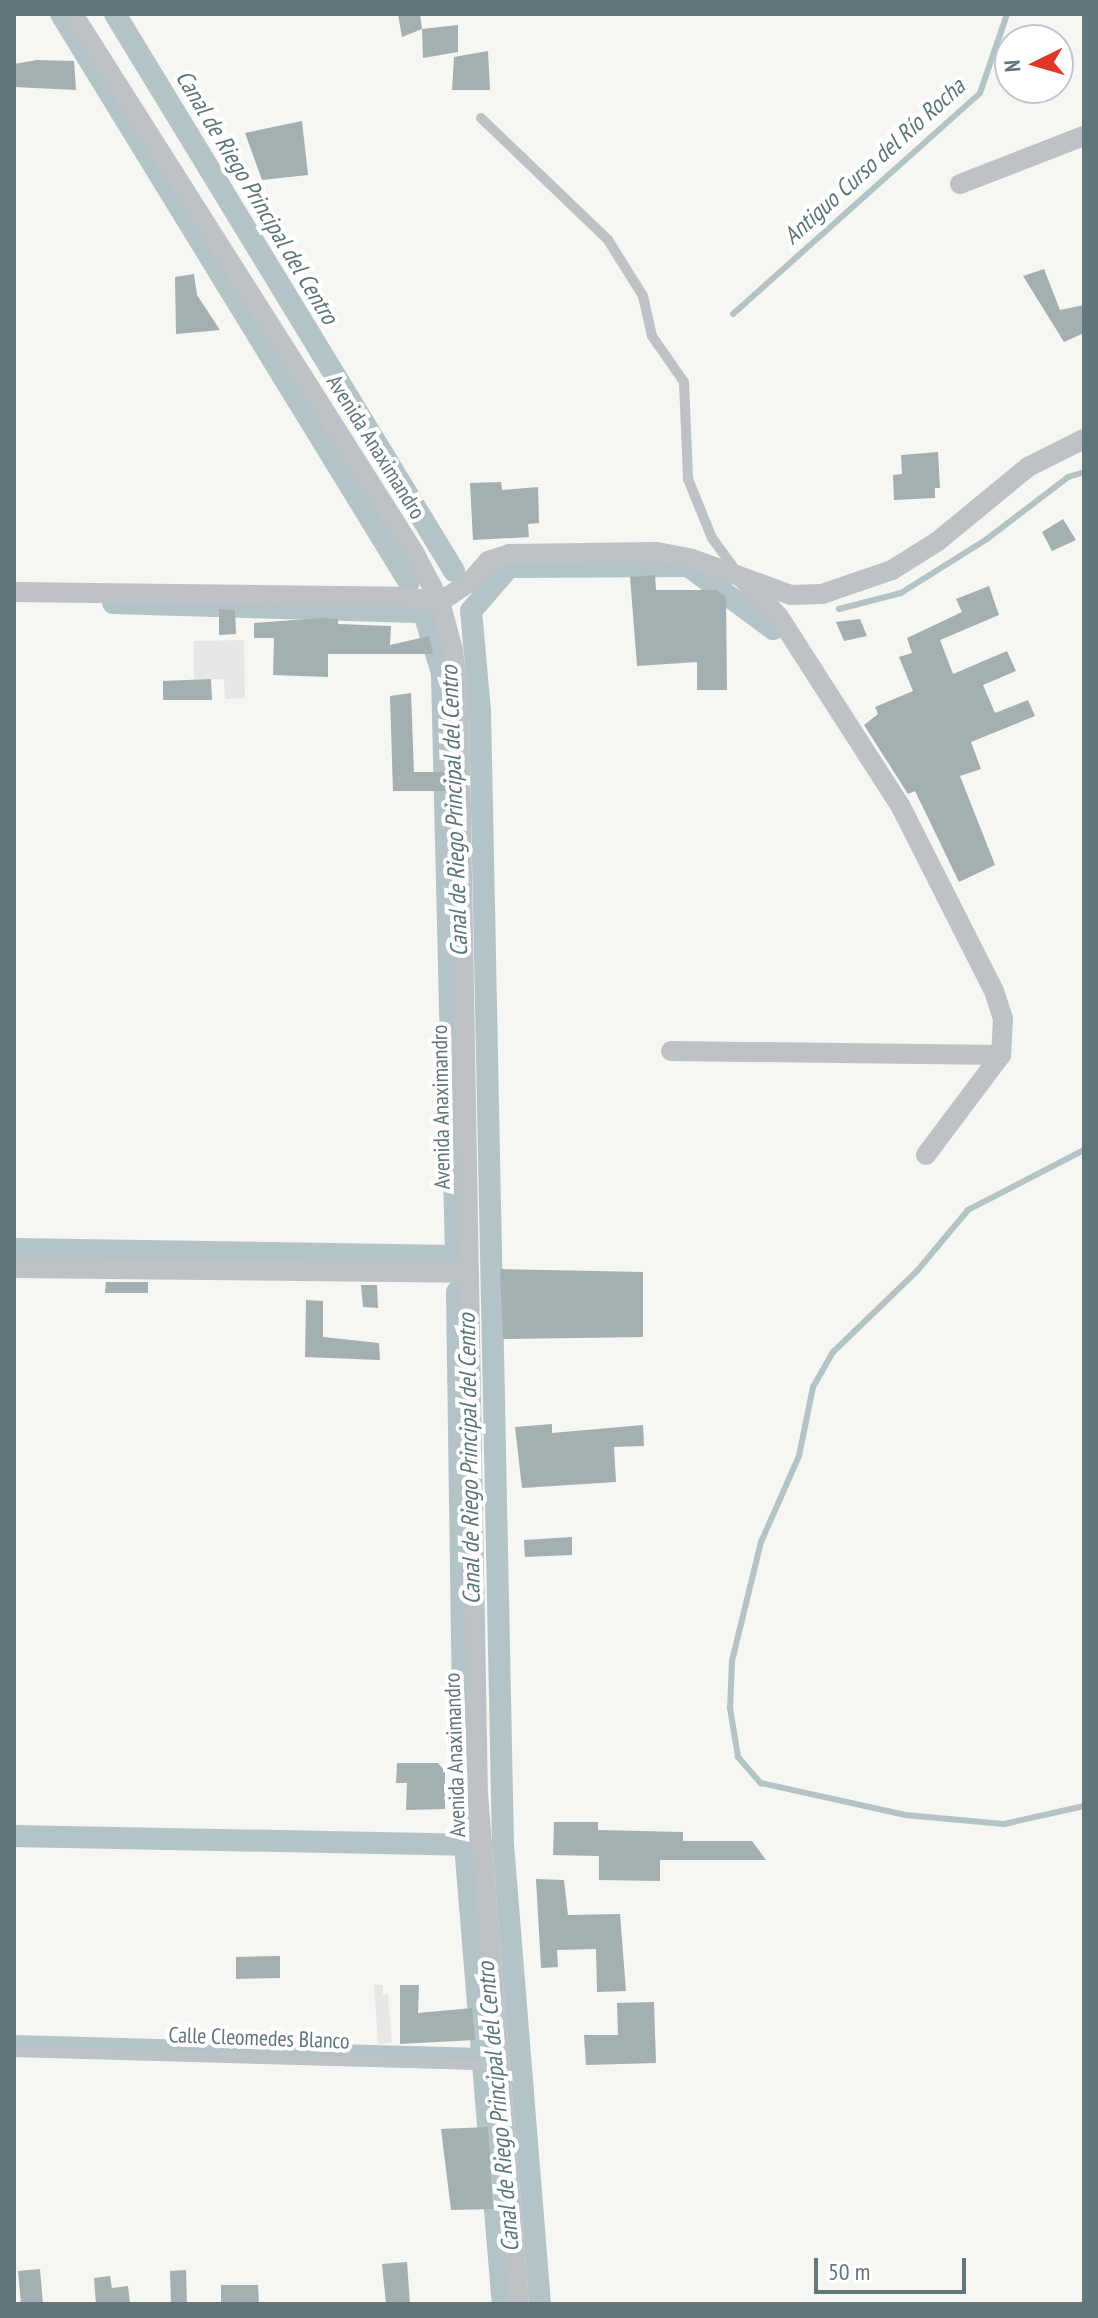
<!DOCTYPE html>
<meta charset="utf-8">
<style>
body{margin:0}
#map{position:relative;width:1098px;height:2318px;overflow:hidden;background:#f6f6f3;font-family:"PT Sans Narrow",sans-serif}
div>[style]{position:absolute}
.built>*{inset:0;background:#e7e7e6}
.stream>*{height:6px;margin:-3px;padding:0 3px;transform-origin:3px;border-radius:3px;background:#b4c4c6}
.canal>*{height:22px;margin:-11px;padding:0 11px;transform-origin:11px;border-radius:11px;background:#b4c4c6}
.building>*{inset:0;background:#a4afb2}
.lane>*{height:10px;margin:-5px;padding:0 5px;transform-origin:5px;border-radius:5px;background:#bcc2c5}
.street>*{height:20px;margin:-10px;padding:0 10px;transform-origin:10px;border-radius:10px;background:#bcc2c5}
span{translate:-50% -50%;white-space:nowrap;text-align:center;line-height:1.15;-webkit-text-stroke:8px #fff;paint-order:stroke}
.street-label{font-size:22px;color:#62767d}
.water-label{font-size:24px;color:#5c7678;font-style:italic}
.frame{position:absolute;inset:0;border:16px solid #62767d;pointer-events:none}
.north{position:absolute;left:994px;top:24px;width:80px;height:80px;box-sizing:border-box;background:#fff;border:2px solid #c0c8cb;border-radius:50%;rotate:265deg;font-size:22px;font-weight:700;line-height:32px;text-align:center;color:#62767d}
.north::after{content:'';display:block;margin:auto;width:28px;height:36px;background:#e03729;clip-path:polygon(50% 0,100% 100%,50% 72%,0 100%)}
.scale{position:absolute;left:814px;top:2258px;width:152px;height:36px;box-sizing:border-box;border:4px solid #62767d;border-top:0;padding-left:10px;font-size:24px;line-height:28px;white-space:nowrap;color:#62767d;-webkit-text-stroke:6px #fff;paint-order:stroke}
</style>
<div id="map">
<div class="built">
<i style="clip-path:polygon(244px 640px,245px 698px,225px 699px,224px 679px,194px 680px,194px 641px)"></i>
<i style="clip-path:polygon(374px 1985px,383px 1985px,383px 1995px,388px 1994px,392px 2043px,378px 2044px)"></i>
</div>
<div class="stream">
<i style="left:733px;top:314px;width:331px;rotate:-41.8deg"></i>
<i style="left:980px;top:93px;width:83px;rotate:-71.1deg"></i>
<i style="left:839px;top:609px;width:64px;rotate:-14.5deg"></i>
<i style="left:901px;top:593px;width:102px;rotate:-32.1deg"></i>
<i style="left:987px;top:539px;width:102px;rotate:-37.4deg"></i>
<i style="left:1068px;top:477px;width:17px;rotate:-17deg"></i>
<i style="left:1084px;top:1150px;width:131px;rotate:152.7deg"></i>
<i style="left:968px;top:1210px;width:80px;rotate:129.9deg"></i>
<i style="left:917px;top:1271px;width:117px;rotate:136deg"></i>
<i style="left:833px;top:1352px;width:40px;rotate:119.7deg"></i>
<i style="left:813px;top:1387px;width:70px;rotate:101.5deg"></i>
<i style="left:799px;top:1456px;width:94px;rotate:113.8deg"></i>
<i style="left:761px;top:1542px;width:122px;rotate:103.7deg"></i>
<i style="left:732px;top:1661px;width:47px;rotate:92.4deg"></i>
<i style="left:730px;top:1708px;width:50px;rotate:80.7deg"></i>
<i style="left:738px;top:1757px;width:35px;rotate:49deg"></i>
<i style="left:761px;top:1783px;width:148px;rotate:12.5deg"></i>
<i style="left:905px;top:1815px;width:99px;rotate:5.2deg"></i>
<i style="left:1004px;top:1824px;width:82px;rotate:-12.7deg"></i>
</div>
<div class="canal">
<i style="left:61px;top:14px;width:666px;rotate:58.51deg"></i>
<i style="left:115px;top:14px;width:652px;rotate:58.67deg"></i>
<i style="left:113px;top:603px;width:311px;rotate:1.7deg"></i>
<i style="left:14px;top:1249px;width:442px;rotate:0.9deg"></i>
<i style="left:456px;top:1256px;width:583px;rotate:-91.38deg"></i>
<i style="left:442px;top:673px;width:66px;rotate:-106.8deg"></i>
<i style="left:457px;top:1292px;width:553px;rotate:89.17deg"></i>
<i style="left:465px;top:1845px;width:461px;rotate:85.3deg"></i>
<i style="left:14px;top:1836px;width:451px;rotate:1.1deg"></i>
<i style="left:14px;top:2046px;width:469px;rotate:1.6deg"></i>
<i style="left:540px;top:2304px;width:459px;rotate:-94.6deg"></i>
<i style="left:503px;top:1846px;width:1135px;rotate:-91.16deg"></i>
<i style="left:480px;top:711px;width:100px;rotate:-95.1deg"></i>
<i style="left:471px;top:611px;width:58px;rotate:-49.2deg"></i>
<i style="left:509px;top:567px;width:179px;rotate:-0.3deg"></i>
<i style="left:688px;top:566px;width:106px;rotate:36.5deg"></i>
</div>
<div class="building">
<i style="clip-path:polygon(398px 14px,420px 14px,422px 29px,402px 37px)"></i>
<i style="clip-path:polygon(458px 25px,458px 52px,423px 58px,422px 29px)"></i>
<i style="clip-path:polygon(488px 51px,490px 90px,452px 90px,454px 57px)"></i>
<i style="clip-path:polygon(37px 60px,74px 61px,76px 90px,14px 87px,14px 64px)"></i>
<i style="clip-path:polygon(302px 121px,308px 175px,262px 180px,245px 133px)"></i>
<i style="clip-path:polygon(1044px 269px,1060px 310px,1084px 305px,1084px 333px,1064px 342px,1023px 276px)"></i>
<i style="clip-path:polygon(194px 274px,197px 295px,220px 330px,176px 334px,175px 277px)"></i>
<i style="clip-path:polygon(938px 452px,940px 488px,935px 488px,935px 498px,894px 500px,893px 475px,902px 474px,901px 455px)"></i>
<i style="clip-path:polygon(501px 482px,502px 490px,538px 487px,539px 523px,528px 524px,529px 537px,473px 540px,470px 483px)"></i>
<i style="clip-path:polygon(1063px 519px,1076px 540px,1052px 551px,1042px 532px)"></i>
<i style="clip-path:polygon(655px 575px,656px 590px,716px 590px,726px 597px,727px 690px,697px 690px,697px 662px,637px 666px,630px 577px)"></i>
<i style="clip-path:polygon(989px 586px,999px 615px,940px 640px,953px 674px,1007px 651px,1016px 671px,983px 685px,995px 713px,1028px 700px,1035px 716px,971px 742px,981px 769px,960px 776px,995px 865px,959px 882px,915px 791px,908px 794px,864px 725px,878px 714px,875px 707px,913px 691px,899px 657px,912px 653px,907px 638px,962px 612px,956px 599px)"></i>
<i style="clip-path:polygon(219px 609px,235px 610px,236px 634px,219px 635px)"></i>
<i style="clip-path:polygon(322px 618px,338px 619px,338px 624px,391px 626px,390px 645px,429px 636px,433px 654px,328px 654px,328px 677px,273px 675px,274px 638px,254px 638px,254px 623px)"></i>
<i style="clip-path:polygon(860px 619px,867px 636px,844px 641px,836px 622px)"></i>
<i style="clip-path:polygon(211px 679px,212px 700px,163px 700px,163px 681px)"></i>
<i style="clip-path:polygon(411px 693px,414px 772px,446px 772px,446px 791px,393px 791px,390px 696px)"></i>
<i style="clip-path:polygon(500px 1269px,643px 1272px,643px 1337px,503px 1339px)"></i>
<i style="clip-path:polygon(106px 1282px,148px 1282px,148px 1293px,105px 1293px)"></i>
<i style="clip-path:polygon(361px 1285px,377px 1285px,378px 1308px,363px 1307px)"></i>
<i style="clip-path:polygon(306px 1300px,323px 1301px,323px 1337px,379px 1343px,380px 1360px,305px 1357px)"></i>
<i style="clip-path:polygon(552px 1424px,552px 1433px,643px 1425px,644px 1446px,614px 1447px,616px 1482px,522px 1488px,515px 1427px)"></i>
<i style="clip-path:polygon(572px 1537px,572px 1555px,525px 1557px,524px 1540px)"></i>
<i style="clip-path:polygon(397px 1763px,438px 1763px,445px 1771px,445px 1809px,406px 1810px,407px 1783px,396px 1783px)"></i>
<i style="clip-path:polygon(554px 1822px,598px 1822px,598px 1830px,683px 1832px,683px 1841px,752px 1841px,766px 1860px,660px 1860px,660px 1881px,599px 1880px,599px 1856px,553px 1855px)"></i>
<i style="clip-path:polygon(536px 1879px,564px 1880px,568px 1915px,620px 1914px,626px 1991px,597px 1992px,596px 1949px,557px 1950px,558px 1967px,541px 1968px)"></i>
<i style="clip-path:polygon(280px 1956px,280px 1978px,236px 1979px,236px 1957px)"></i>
<i style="clip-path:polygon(400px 1985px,419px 1985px,418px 2013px,472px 2008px,475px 2040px,400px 2044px)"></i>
<i style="clip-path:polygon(654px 2002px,656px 2063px,586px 2065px,584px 2035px,618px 2035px,617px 2003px)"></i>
<i style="clip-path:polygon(488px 2127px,493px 2209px,451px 2210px,441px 2129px)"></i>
<i style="clip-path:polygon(407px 2262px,410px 2304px,386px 2304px,382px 2264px)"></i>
<i style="clip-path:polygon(40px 2269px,43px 2304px,21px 2304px,18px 2271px)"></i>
<i style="clip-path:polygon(186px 2270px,187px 2304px,171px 2304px,170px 2271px)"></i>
<i style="clip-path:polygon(110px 2276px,112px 2288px,128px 2286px,130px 2304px,96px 2304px,94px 2278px)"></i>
<i style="clip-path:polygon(221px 2285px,258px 2285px,259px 2304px,221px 2304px)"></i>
</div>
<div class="lane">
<i style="left:481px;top:118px;width:176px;rotate:43.8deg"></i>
<i style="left:608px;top:240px;width:66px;rotate:58deg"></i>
<i style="left:643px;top:296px;width:41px;rotate:77.3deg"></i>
<i style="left:652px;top:336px;width:56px;rotate:55.2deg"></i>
<i style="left:684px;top:382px;width:97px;rotate:87.6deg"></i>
<i style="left:688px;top:479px;width:64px;rotate:67.9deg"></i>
<i style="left:712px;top:538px;width:42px;rotate:53.7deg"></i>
<i style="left:14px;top:2051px;width:486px;rotate:1.7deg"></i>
</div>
<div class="street">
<i style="left:73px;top:14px;width:637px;rotate:57.63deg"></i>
<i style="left:414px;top:552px;width:56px;rotate:62.5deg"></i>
<i style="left:440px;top:602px;width:50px;rotate:74.8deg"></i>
<i style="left:453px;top:650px;width:50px;rotate:83.2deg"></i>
<i style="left:459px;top:700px;width:1094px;rotate:89.01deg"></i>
<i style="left:478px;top:1794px;width:512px;rotate:85.4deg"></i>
<i style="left:960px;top:184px;width:133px;rotate:-21.2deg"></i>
<i style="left:743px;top:579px;width:52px;rotate:46.5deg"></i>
<i style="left:779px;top:617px;width:226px;rotate:57.3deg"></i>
<i style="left:901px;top:807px;width:206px;rotate:63.2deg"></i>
<i style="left:994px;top:991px;width:29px;rotate:72deg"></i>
<i style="left:1003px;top:1019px;width:36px;rotate:93deg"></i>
<i style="left:1001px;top:1055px;width:125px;rotate:126.9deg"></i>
<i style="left:14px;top:592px;width:390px;rotate:0.7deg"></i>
<i style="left:404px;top:597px;width:36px;rotate:8deg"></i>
<i style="left:440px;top:602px;width:36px;rotate:-34deg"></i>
<i style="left:470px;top:582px;width:28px;rotate:-49deg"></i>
<i style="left:488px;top:561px;width:22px;rotate:-18deg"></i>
<i style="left:509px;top:554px;width:148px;rotate:-0.8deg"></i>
<i style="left:657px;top:552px;width:36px;rotate:11deg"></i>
<i style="left:692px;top:559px;width:105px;rotate:20deg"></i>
<i style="left:791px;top:595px;width:31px;rotate:-2deg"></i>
<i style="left:822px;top:594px;width:74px;rotate:-18.9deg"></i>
<i style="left:892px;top:570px;width:54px;rotate:-32.2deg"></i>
<i style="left:938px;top:541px;width:117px;rotate:-39.4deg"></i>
<i style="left:1028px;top:467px;width:63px;rotate:-26.6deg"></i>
<i style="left:671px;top:1051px;width:330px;rotate:0.7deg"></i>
<i style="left:14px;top:1268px;width:453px;rotate:0.6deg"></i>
</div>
<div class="street-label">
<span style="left:376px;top:447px;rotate:58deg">Avenida Anaximandro</span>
<span style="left:441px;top:1107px;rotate:-91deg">Avenida Anaximandro</span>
<span style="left:455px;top:1755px;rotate:-92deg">Avenida Anaximandro</span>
<span style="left:259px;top:2038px;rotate:2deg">Calle Cleomedes Blanco</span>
</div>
<div class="water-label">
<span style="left:874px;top:161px;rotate:-42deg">Antiguo Curso del Río Rocha</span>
<span style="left:257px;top:197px;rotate:59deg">Canal de Riego Principal del Centro</span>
<span style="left:454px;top:811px;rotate:-92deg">Canal de Riego Principal del Centro</span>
<span style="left:469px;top:1459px;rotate:-91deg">Canal de Riego Principal del Centro</span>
<span style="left:498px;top:2107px;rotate:-95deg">Canal de Riego Principal del Centro</span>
</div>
<div class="frame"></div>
<div class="north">N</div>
<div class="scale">50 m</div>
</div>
